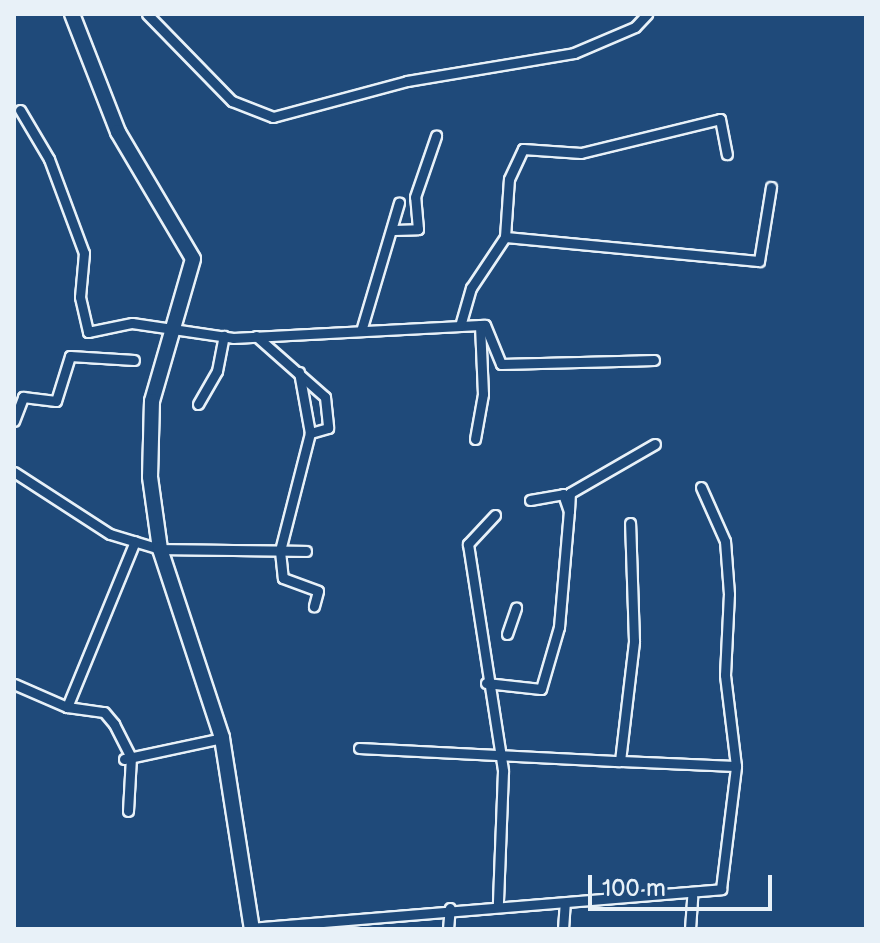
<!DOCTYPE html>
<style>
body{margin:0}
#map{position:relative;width:880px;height:943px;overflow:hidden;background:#1f4a7a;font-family:"Balsamiq Sans",sans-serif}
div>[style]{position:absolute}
.roads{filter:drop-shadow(2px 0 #e8f1f8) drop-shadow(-2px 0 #e8f1f8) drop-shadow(0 2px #e8f1f8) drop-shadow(0 -2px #e8f1f8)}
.minor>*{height:9px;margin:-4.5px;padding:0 4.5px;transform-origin:4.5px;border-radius:4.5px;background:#1f4a7a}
.secondary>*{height:14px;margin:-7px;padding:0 7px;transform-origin:7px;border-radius:7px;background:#1f4a7a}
span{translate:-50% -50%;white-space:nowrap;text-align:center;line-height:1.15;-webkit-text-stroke:7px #1f4a7a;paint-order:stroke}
.frame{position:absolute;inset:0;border:16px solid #e8f1f8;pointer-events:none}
.scale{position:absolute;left:588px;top:875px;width:184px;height:36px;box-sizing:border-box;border:4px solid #e8f1f8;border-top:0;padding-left:10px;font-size:24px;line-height:28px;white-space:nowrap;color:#e8f1f8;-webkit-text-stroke:6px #1f4a7a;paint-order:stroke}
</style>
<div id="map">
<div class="roads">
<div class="minor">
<i style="left:147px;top:14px;width:122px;rotate:45.7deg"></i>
<i style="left:232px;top:101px;width:44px;rotate:21.3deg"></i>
<i style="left:273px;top:117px;width:139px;rotate:-15deg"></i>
<i style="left:407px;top:81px;width:169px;rotate:-9.5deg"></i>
<i style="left:574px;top:53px;width:66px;rotate:-23.1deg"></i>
<i style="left:635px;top:27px;width:18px;rotate:-47deg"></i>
<i style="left:20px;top:110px;width:57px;rotate:59.4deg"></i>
<i style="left:49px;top:159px;width:100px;rotate:69.6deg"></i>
<i style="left:84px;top:253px;width:44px;rotate:95.2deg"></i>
<i style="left:80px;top:297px;width:36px;rotate:77deg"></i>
<i style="left:88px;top:332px;width:45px;rotate:-11.6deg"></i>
<i style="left:132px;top:323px;width:102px;rotate:8.4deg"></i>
<i style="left:233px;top:338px;width:252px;rotate:-3deg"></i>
<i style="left:485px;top:325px;width:42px;rotate:67.7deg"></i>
<i style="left:501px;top:364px;width:153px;rotate:-1.5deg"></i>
<i style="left:394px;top:230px;width:24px;rotate:-2deg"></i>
<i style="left:418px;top:229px;width:32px;rotate:-95deg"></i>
<i style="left:415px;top:197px;width:65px;rotate:-71deg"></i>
<i style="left:505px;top:237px;width:58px;rotate:-86.1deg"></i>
<i style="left:509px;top:179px;width:33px;rotate:-65deg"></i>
<i style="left:523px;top:149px;width:58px;rotate:3.9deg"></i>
<i style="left:581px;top:153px;width:143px;rotate:-13.7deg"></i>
<i style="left:720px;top:119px;width:36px;rotate:79deg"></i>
<i style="left:460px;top:326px;width:40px;rotate:-74deg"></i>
<i style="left:471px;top:288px;width:61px;rotate:-56.3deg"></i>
<i style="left:505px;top:237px;width:255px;rotate:5.4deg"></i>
<i style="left:759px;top:261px;width:75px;rotate:-80.8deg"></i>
<i style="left:361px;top:331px;width:134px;rotate:-73.5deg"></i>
<i style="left:256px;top:336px;width:92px;rotate:41.5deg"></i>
<i style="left:325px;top:397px;width:31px;rotate:84deg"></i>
<i style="left:328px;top:428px;width:19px;rotate:164deg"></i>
<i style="left:299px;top:372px;width:62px;rotate:79.8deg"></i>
<i style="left:310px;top:433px;width:122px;rotate:104.3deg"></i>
<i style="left:280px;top:551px;width:27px;rotate:84deg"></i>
<i style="left:283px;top:578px;width:37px;rotate:20deg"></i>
<i style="left:318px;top:591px;width:16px;rotate:105deg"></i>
<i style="left:198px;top:404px;width:38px;rotate:-60deg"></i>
<i style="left:217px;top:371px;width:36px;rotate:-79deg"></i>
<i style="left:14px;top:421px;width:26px;rotate:-69deg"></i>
<i style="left:23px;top:397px;width:33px;rotate:7deg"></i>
<i style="left:56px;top:401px;width:47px;rotate:-72.7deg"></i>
<i style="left:70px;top:356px;width:64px;rotate:3.6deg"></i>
<i style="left:475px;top:439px;width:46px;rotate:-79.9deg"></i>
<i style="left:483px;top:394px;width:69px;rotate:-92.5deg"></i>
<i style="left:14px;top:472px;width:114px;rotate:32.9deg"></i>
<i style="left:110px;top:534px;width:52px;rotate:16.7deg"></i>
<i style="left:160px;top:549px;width:146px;rotate:0.8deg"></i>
<i style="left:530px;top:500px;width:34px;rotate:-10deg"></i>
<i style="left:563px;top:494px;width:18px;rotate:71deg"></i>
<i style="left:569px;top:511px;width:18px;rotate:-87deg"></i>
<i style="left:570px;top:493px;width:98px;rotate:-30deg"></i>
<i style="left:495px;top:515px;width:40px;rotate:133deg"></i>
<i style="left:468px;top:544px;width:230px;rotate:81.2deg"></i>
<i style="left:503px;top:771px;width:133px;rotate:92.2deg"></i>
<i style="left:507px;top:634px;width:28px;rotate:-71deg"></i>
<i style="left:486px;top:683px;width:55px;rotate:6.2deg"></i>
<i style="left:541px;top:689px;width:65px;rotate:-73.8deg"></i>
<i style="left:559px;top:627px;width:116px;rotate:-85.1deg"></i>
<i style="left:14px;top:684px;width:58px;rotate:23.5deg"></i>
<i style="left:67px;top:707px;width:179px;rotate:-67.7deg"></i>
<i style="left:67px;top:707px;width:37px;rotate:8deg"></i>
<i style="left:104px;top:712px;width:16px;rotate:50deg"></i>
<i style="left:114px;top:724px;width:37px;rotate:63deg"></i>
<i style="left:131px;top:757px;width:54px;rotate:93.2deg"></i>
<i style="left:359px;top:748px;width:261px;rotate:2.9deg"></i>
<i style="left:620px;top:761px;width:121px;rotate:-83.3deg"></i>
<i style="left:634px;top:641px;width:118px;rotate:-91.9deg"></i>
<i style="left:124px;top:759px;width:100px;rotate:-12.1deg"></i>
<i style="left:620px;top:761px;width:116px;rotate:2.5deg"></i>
<i style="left:250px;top:928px;width:473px;rotate:-4.7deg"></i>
<i style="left:721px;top:889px;width:124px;rotate:-83deg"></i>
<i style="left:736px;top:766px;width:92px;rotate:-96.9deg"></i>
<i style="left:725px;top:675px;width:81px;rotate:-87.2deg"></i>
<i style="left:729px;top:594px;width:53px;rotate:-94.3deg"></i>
<i style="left:725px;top:541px;width:59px;rotate:-114deg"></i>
<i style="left:448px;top:929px;width:21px;rotate:-85deg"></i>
<i style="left:563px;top:929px;width:26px;rotate:-86deg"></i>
<i style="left:690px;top:929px;width:32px;rotate:-86deg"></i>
</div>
<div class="secondary">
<i style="left:72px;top:14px;width:127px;rotate:68.7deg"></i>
<i style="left:118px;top:132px;width:147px;rotate:59.4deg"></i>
<i style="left:193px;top:259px;width:148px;rotate:106.1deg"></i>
<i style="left:152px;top:401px;width:76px;rotate:91.5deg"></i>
<i style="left:150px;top:477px;width:73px;rotate:82.1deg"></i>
<i style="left:160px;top:549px;width:199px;rotate:71.8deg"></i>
<i style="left:222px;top:738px;width:193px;rotate:81.1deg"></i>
</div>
</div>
<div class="frame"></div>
<div class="scale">100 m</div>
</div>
